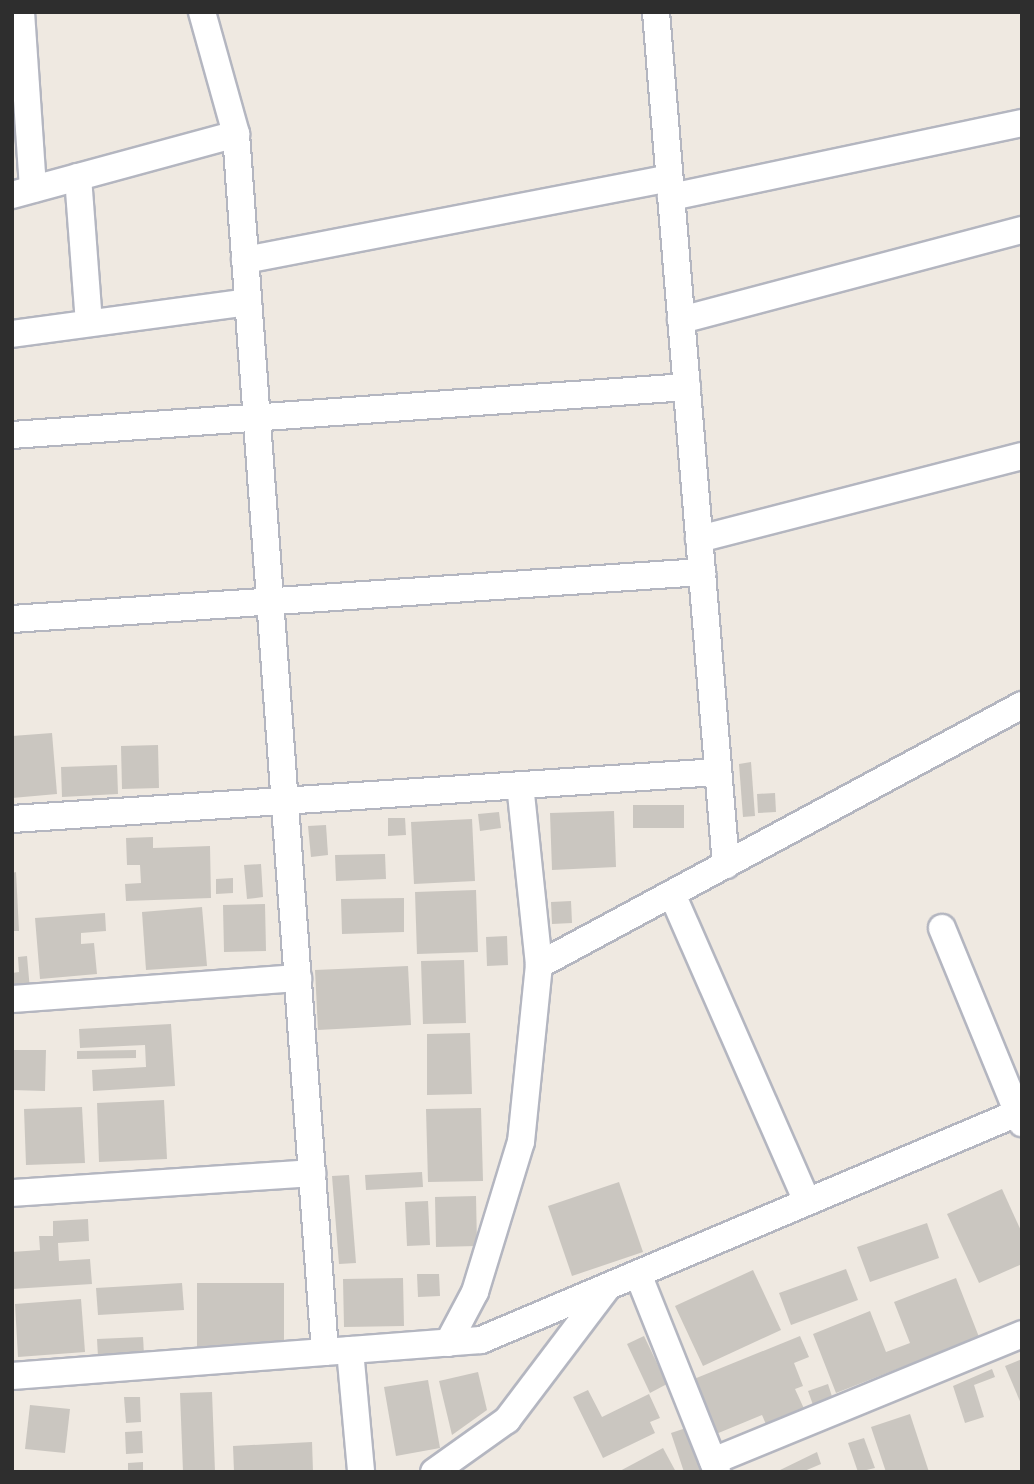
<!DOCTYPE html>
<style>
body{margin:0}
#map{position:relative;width:1034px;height:1484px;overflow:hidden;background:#efe9e1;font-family:"Work Sans",sans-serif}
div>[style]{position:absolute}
.building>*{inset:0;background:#cac6c0}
.roads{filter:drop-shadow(2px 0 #b4b6c0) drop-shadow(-2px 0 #b4b6c0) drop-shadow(0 2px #b4b6c0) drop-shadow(0 -2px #b4b6c0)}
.street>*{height:26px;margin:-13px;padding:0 13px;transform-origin:13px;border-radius:13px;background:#fff}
span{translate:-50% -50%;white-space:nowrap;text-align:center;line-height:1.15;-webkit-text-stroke:5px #fff;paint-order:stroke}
.frame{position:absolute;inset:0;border:14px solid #2e2e2e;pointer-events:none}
</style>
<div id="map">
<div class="building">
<i style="clip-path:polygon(52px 733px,57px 794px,12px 798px,12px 736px)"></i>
<i style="clip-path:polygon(158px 745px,159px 788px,122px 789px,121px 746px)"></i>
<i style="clip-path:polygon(751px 762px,755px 816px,743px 817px,739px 764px)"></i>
<i style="clip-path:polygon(117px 765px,118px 794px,62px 797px,61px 767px)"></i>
<i style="clip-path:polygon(775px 793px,776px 812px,758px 813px,757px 794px)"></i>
<i style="clip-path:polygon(633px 805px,684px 805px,684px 828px,633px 828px)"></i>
<i style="clip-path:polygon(614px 811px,616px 867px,552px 870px,550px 813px)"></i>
<i style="clip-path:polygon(499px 812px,501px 828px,480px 831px,478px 814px)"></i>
<i style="clip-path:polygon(388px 818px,405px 818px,406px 835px,388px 836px)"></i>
<i style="clip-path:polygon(472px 819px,475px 881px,414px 884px,411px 822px)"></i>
<i style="clip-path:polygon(326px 825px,328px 855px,311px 857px,308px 826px)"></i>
<i style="clip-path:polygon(153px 837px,153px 848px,210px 846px,211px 898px,126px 901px,125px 884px,141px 883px,140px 865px,127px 865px,126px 838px)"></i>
<i style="clip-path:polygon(385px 854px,386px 879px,336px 881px,335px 855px)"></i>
<i style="clip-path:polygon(261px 864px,263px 897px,247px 899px,244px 865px)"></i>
<i style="clip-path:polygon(16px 872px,19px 931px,12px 931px,12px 873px)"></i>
<i style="clip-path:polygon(233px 878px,233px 893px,216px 894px,216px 879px)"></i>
<i style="clip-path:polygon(476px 890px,478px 952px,417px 954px,415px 892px)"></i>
<i style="clip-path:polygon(404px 898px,404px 932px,342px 934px,341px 899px)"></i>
<i style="clip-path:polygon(571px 901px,572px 923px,552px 924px,551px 902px)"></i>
<i style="clip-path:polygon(265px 904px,266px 951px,224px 952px,223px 905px)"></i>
<i style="clip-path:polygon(202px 907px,207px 966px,146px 970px,142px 912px)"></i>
<i style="clip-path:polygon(105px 913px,106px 931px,81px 933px,81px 944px,94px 943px,97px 974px,40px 979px,35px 918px)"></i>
<i style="clip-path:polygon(507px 936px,508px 965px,487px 966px,486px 937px)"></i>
<i style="clip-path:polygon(27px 956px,30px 990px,12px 991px,12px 973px,19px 972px,18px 957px)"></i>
<i style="clip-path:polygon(464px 960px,466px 1023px,423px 1024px,421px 961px)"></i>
<i style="clip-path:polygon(408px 966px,411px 1025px,318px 1030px,315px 970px)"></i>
<i style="clip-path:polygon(171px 1024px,175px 1086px,93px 1091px,92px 1070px,146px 1067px,145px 1045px,80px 1048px,79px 1029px)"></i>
<i style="clip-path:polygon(470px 1033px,472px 1094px,427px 1095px,427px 1034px)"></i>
<i style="clip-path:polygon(12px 1050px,46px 1050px,45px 1091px,12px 1090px)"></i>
<i style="clip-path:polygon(136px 1050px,136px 1058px,77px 1059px,77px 1051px)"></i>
<i style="clip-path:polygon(164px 1100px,167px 1159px,99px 1162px,97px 1103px)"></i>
<i style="clip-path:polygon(82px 1107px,85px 1163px,26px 1165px,24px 1109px)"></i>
<i style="clip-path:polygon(481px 1108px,483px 1181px,428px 1182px,426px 1109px)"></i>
<i style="clip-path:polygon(422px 1172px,423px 1187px,366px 1190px,365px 1175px)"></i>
<i style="clip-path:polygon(349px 1175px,356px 1263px,339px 1264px,332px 1176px)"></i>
<i style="clip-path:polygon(619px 1182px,643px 1252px,572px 1276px,548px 1206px)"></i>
<i style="clip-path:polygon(1002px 1189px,1022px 1233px,1022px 1264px,979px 1283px,947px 1214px)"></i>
<i style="clip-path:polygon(476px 1196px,477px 1246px,436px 1247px,435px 1197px)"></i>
<i style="clip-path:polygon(428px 1201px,430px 1245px,407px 1246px,405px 1202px)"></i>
<i style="clip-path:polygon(88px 1219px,89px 1241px,58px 1243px,59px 1261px,90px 1259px,92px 1284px,12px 1289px,12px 1252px,40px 1250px,39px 1236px,53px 1236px,53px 1221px)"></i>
<i style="clip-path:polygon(927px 1223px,939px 1258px,870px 1282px,857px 1247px)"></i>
<i style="clip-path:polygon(846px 1269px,858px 1300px,791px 1325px,779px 1293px)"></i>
<i style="clip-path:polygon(753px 1270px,781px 1330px,703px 1366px,675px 1306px)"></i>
<i style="clip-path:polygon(417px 1274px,439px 1274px,440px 1296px,418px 1297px)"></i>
<i style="clip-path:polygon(403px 1278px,404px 1326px,344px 1327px,343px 1279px)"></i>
<i style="clip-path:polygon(956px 1278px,979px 1337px,836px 1393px,813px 1334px,870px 1311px,886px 1352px,910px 1343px,894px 1302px)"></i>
<i style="clip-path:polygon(182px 1283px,184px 1310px,98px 1315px,96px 1288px)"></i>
<i style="clip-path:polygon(197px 1283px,284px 1283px,284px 1347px,197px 1347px)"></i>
<i style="clip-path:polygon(81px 1299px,85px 1352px,18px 1357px,15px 1304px)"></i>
<i style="clip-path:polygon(644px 1336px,667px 1384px,650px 1393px,627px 1344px)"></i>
<i style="clip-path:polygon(800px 1336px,809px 1357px,794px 1363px,803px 1386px,795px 1389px,806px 1413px,768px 1429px,762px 1415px,716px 1434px,694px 1379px)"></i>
<i style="clip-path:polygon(143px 1337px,144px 1354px,98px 1357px,97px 1339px)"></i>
<i style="clip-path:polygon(1022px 1359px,1022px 1406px,1005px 1366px)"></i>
<i style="clip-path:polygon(992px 1369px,995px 1377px,974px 1385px,984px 1417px,965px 1423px,953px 1386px)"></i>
<i style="clip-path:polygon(478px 1372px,487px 1410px,452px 1435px,439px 1381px)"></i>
<i style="clip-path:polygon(428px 1380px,440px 1448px,396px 1456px,384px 1387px)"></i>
<i style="clip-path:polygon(828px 1384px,836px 1409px,817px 1416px,808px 1391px)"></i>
<i style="clip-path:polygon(588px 1390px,602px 1417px,649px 1394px,660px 1418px,650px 1422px,655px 1433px,603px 1458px,573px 1397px)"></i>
<i style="clip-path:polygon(212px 1392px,215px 1472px,183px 1472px,180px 1393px)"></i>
<i style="clip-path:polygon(124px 1397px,140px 1397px,141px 1422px,126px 1423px)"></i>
<i style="clip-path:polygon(30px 1405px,70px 1409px,65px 1453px,25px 1449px)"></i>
<i style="clip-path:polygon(910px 1414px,929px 1472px,886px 1472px,871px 1427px)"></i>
<i style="clip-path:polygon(686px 1428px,701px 1472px,684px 1472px,671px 1433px)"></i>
<i style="clip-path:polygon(142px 1431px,143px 1453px,126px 1454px,125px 1432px)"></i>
<i style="clip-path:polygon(864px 1438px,875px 1468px,858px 1472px,848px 1443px)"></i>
<i style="clip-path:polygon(312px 1442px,313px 1472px,234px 1472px,233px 1446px)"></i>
<i style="clip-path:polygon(663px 1448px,676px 1472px,618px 1472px)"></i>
<i style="clip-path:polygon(817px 1452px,821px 1464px,802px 1472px,776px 1472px)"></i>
<i style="clip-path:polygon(143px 1462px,143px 1472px,128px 1472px,128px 1463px)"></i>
</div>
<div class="roads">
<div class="street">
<i style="left:21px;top:12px;width:177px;rotate:86.1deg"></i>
<i style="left:202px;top:12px;width:127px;rotate:74.4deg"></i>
<i style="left:236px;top:134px;width:1221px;rotate:85.82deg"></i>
<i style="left:656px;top:12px;width:856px;rotate:85.31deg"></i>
<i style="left:78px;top:177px;width:146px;rotate:85.7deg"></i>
<i style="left:12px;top:195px;width:232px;rotate:-15.2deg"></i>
<i style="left:671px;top:197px;width:359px;rotate:-11.9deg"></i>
<i style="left:245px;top:260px;width:432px;rotate:-10.9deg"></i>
<i style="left:681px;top:320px;width:353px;rotate:-14.8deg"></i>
<i style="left:12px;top:334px;width:238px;rotate:-7.7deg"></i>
<i style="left:12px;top:435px;width:677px;rotate:-4.07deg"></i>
<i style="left:699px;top:539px;width:333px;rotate:-14.4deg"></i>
<i style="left:12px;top:619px;width:692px;rotate:-3.9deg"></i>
<i style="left:12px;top:819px;width:708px;rotate:-3.81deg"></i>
<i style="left:672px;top:894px;width:336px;rotate:66.3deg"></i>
<i style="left:942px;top:928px;width:211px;rotate:67.7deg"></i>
<i style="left:539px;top:965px;width:549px;rotate:-28.29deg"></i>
<i style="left:12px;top:999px;width:287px;rotate:-4.2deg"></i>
<i style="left:12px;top:1193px;width:301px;rotate:-3.8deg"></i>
<i style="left:638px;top:1274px;width:213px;rotate:68.2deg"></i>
<i style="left:448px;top:1343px;width:58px;rotate:-62.1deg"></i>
<i style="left:475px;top:1292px;width:157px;rotate:-73deg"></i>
<i style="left:521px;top:1142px;width:178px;rotate:-84.2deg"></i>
<i style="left:539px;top:965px;width:181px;rotate:-96deg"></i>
<i style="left:350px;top:1350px;width:122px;rotate:84.8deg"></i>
<i style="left:12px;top:1376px;width:470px;rotate:-4.4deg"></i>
<i style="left:481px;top:1340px;width:587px;rotate:-22.94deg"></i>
<i style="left:713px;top:1461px;width:334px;rotate:-22.3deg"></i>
<i style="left:434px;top:1472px;width:90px;rotate:-35.5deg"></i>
<i style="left:507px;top:1420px;width:164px;rotate:-52.9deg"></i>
</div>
</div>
<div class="frame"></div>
</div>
